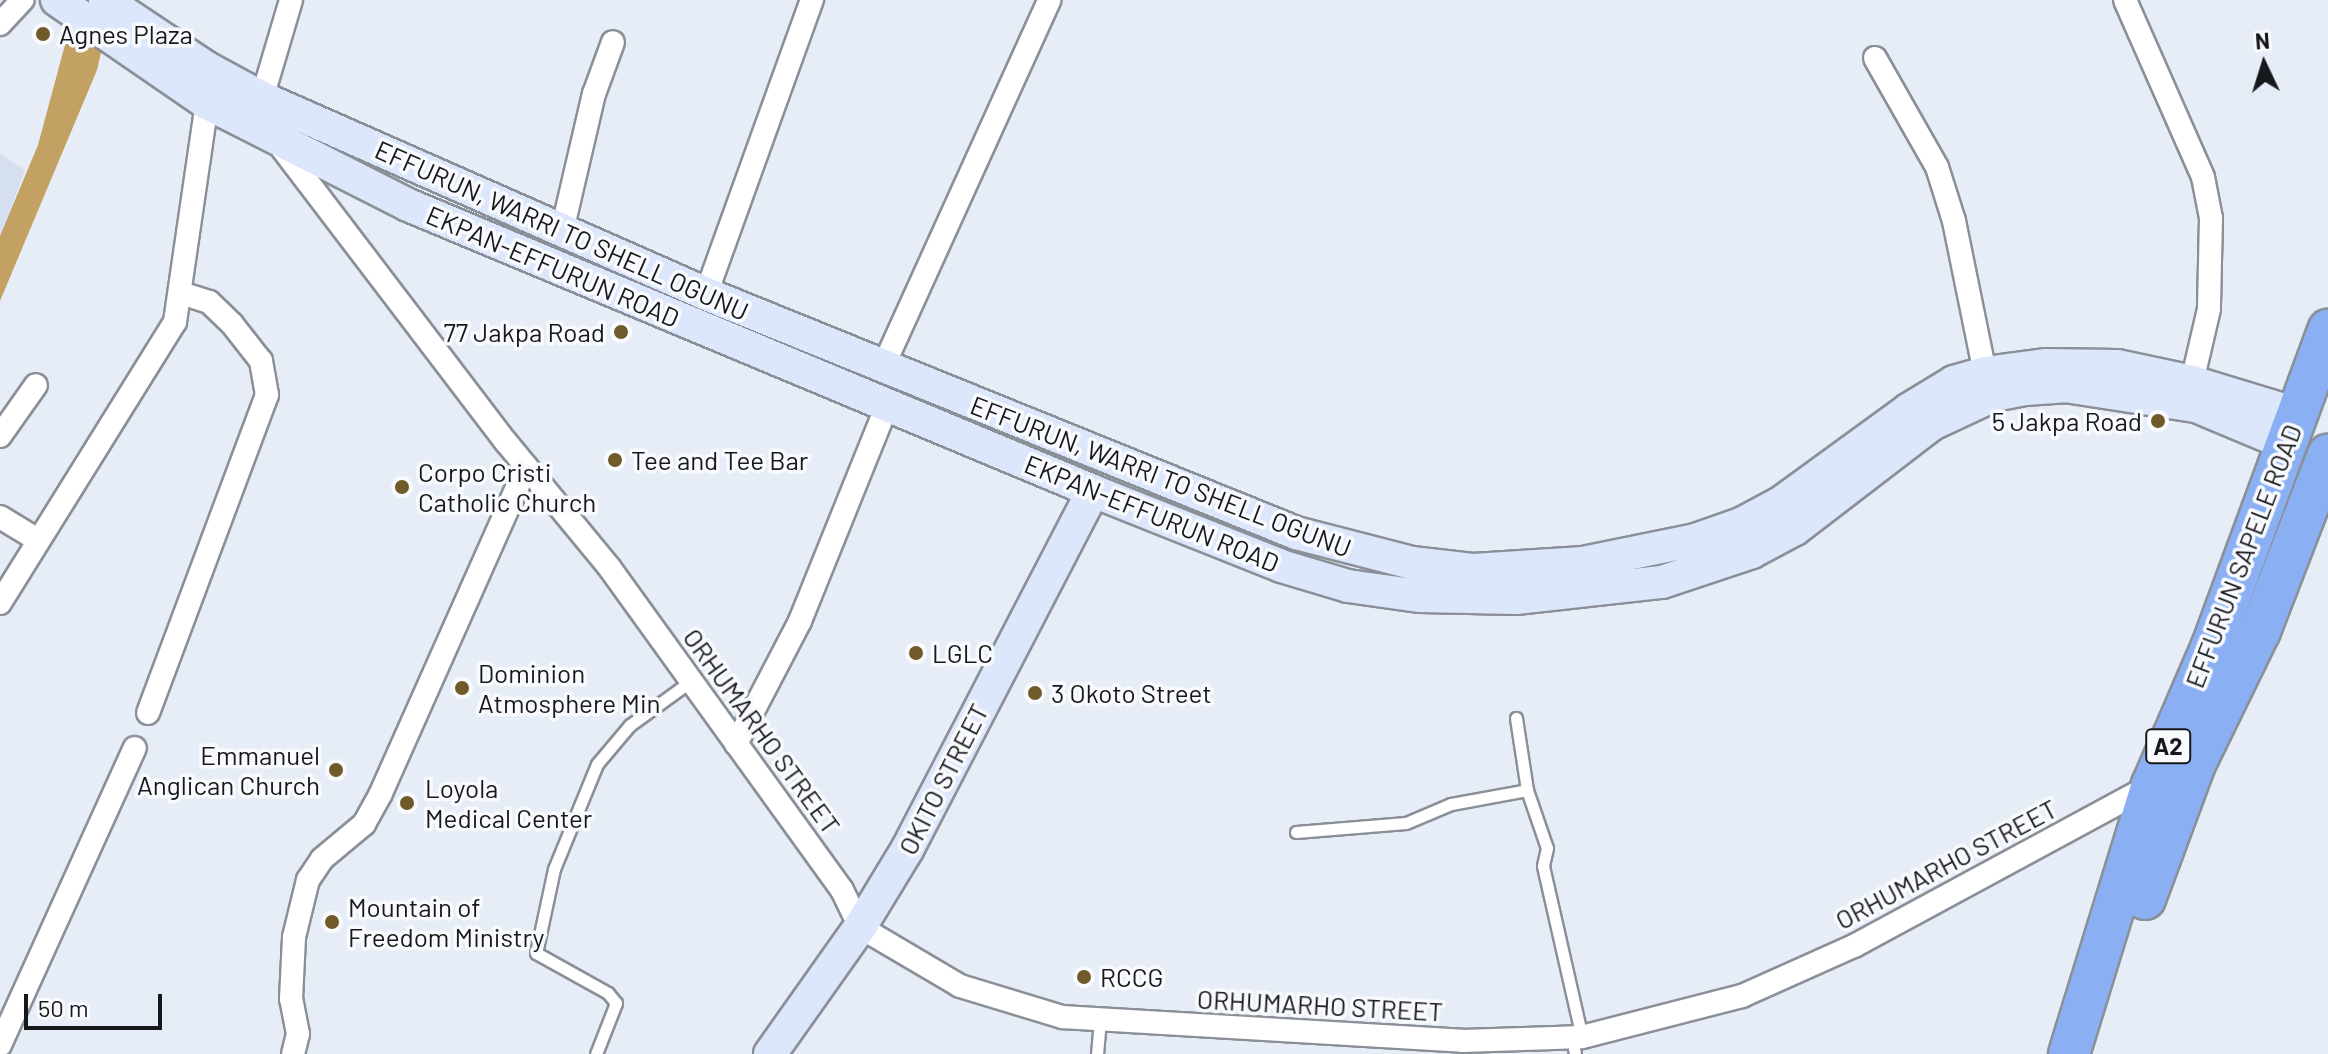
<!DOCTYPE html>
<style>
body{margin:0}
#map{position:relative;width:2328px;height:1054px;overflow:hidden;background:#e7edf7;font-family:Barlow,sans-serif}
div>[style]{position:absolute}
.built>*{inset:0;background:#d5dfef}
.water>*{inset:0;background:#c2a162}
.roads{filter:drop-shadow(2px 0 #8a8f98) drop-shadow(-2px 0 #8a8f98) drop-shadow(0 2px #8a8f98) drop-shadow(0 -2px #8a8f98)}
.lane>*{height:11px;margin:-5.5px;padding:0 5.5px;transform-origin:5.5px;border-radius:5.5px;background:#fff}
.street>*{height:22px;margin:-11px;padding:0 11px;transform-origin:11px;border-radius:11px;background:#fff}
.secondary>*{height:32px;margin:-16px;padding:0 16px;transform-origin:16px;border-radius:16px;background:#dce7fb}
.highway>*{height:40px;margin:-20px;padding:0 20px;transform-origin:20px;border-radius:20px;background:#8ab0f3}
.dots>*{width:22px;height:22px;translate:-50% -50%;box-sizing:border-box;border:4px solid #f8fafe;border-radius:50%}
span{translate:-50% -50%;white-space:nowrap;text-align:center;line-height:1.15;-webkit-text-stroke:7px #f8fafe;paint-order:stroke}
.shield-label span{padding:2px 6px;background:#f8fafe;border:2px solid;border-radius:6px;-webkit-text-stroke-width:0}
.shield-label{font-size:24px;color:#16181c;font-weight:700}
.poi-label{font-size:26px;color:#16181c}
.left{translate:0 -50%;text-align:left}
.right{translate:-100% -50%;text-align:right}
.street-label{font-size:26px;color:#16181c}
.north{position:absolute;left:2224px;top:24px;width:80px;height:80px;-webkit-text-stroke:6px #f8fafe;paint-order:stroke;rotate:356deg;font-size:22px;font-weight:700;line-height:32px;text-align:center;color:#16181c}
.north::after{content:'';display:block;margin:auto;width:28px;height:36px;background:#16181c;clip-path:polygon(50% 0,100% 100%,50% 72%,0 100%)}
.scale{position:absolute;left:24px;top:994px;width:138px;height:36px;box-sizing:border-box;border:4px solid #16181c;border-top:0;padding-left:10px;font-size:24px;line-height:28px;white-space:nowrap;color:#16181c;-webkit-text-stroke:6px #f8fafe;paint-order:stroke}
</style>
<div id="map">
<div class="built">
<i style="clip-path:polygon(0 154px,25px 170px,0 238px)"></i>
</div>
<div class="water">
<i style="clip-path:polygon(77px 0,113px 0,97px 70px,0 301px,0 236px,38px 145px)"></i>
</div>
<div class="roads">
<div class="lane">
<i style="left:1516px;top:718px;width:73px;rotate:81.3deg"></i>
<i style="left:1527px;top:790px;width:61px;rotate:71deg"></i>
<i style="left:1547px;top:848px;width:18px;rotate:103deg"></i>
<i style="left:1543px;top:866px;width:175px;rotate:77.2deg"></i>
<i style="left:1296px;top:832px;width:110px;rotate:-4.7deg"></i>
<i style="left:1406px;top:823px;width:49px;rotate:-22.9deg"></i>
<i style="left:1451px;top:804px;width:77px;rotate:-10.4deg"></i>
<i style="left:1572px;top:1037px;width:17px;rotate:80deg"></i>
<i style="left:596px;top:1054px;width:55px;rotate:-68.6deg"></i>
<i style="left:616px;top:1003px;width:13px;rotate:-129deg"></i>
<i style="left:608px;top:993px;width:82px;rotate:-150.9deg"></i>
<i style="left:536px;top:953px;width:86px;rotate:-77.9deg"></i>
<i style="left:554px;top:869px;width:113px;rotate:-67.7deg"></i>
<i style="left:597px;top:764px;width:51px;rotate:-49.8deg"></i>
<i style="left:630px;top:725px;width:75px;rotate:-35.8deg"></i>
<i style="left:1097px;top:1054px;width:35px;rotate:-85deg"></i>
</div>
<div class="street">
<i style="left:2125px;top:0;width:193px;rotate:66.2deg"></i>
<i style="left:2203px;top:177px;width:42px;rotate:79deg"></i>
<i style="left:2211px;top:218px;width:91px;rotate:91.3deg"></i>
<i style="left:2209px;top:309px;width:75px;rotate:103.1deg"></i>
<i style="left:0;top:24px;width:33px;rotate:-47deg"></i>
<i style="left:1875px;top:58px;width:125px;rotate:60.4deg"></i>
<i style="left:1937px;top:167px;width:57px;rotate:72.5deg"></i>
<i style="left:1954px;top:221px;width:155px;rotate:78.5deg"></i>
<i style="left:262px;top:98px;width:102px;rotate:-73.5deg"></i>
<i style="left:275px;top:139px;width:381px;rotate:52.7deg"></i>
<i style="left:506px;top:442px;width:162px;rotate:50.5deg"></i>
<i style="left:609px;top:567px;width:398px;rotate:54.2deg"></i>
<i style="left:842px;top:890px;width:41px;rotate:64.1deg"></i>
<i style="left:860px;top:927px;width:116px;rotate:30.5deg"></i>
<i style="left:960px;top:986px;width:107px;rotate:16.9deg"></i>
<i style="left:1062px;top:1017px;width:401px;rotate:3.4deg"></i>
<i style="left:1462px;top:1041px;width:120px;rotate:-1.9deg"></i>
<i style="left:1582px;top:1037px;width:165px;rotate:-14.4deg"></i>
<i style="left:1742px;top:996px;width:123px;rotate:-24.1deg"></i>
<i style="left:1854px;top:946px;width:339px;rotate:-28.4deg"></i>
<i style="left:562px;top:231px;width:141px;rotate:-76.9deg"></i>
<i style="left:594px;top:94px;width:55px;rotate:-69.9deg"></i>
<i style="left:706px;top:294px;width:313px;rotate:-70.2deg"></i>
<i style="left:882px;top:369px;width:405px;rotate:-65.6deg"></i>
<i style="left:0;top:436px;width:62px;rotate:-54.8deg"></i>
<i style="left:0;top:517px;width:44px;rotate:31.2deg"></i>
<i style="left:0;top:603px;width:331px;rotate:-58.1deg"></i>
<i style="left:175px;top:322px;width:221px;rotate:-81.7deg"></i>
<i style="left:148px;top:713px;width:340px;rotate:-69.5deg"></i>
<i style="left:267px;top:395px;width:35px;rotate:-100deg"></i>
<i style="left:261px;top:361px;width:47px;rotate:-128.1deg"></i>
<i style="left:232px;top:324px;width:32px;rotate:-136deg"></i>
<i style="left:209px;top:302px;width:28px;rotate:-162deg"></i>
<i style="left:736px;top:744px;width:139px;rotate:-62.5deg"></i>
<i style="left:800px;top:621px;width:235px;rotate:-68deg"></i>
<i style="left:0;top:1045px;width:326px;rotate:-65.6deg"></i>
<i style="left:293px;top:1054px;width:21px;rotate:-76deg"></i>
<i style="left:298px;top:1034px;width:36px;rotate:-101deg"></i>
<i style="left:291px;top:999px;width:62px;rotate:-87.2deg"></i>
<i style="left:294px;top:937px;width:59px;rotate:-76.2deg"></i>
<i style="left:308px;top:880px;width:25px;rotate:-56deg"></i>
<i style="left:322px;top:859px;width:55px;rotate:-39.8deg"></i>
<i style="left:364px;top:824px;width:35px;rotate:-61deg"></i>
<i style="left:381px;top:793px;width:357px;rotate:-66deg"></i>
</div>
<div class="secondary">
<i style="left:57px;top:0;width:182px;rotate:34.5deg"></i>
<i style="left:207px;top:103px;width:225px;rotate:26.9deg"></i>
<i style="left:408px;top:205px;width:742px;rotate:22.66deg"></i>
<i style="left:1093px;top:491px;width:202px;rotate:21.7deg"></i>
<i style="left:1281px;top:566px;width:70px;rotate:16.6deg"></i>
<i style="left:1348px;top:586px;width:73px;rotate:7.9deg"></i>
<i style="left:1420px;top:596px;width:96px;rotate:1.2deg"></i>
<i style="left:1516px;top:598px;width:147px;rotate:-6.3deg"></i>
<i style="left:1662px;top:582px;width:95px;rotate:-18.4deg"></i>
<i style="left:1752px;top:552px;width:49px;rotate:-28.1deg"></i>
<i style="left:1795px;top:529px;width:173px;rotate:-37.5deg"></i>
<i style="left:1932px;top:424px;width:68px;rotate:-25.1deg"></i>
<i style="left:1994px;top:395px;width:33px;rotate:-11deg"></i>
<i style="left:2026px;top:389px;width:39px;rotate:-4deg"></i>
<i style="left:2065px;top:386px;width:133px;rotate:8.7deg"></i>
<i style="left:2196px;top:406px;width:99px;rotate:22.7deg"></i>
<i style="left:105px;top:0;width:123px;rotate:33.7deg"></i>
<i style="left:207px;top:68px;width:63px;rotate:28.6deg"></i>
<i style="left:262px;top:98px;width:485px;rotate:23.8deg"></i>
<i style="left:706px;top:294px;width:637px;rotate:22.05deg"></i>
<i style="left:1296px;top:533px;width:120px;rotate:14.5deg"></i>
<i style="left:1412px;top:563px;width:61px;rotate:6.5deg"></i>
<i style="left:1473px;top:570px;width:110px;rotate:-3.6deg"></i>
<i style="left:1583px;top:563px;width:114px;rotate:-11.6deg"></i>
<i style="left:1695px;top:540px;width:49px;rotate:-19.2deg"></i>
<i style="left:1741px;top:524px;width:47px;rotate:-28.2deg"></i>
<i style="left:1782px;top:502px;width:156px;rotate:-36.1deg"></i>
<i style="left:1908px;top:410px;width:54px;rotate:-31.3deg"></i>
<i style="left:1954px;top:382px;width:32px;rotate:-16deg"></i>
<i style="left:1985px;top:373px;width:62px;rotate:-7.5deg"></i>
<i style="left:2046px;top:365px;width:71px;rotate:0.8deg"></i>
<i style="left:2117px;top:366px;width:77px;rotate:12deg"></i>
<i style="left:2192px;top:382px;width:110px;rotate:16.9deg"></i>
<i style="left:770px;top:1054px;width:156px;rotate:-54.7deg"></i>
<i style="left:860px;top:927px;width:92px;rotate:-58.7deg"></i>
<i style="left:908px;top:848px;width:402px;rotate:-62.6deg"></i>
</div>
<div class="highway">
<i style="left:2145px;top:899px;width:144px;rotate:-69.7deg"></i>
<i style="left:2195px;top:764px;width:148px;rotate:-64deg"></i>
<i style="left:2260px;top:631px;width:189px;rotate:-68.9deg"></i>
<i style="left:2069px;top:1054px;width:282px;rotate:-72.9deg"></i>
<i style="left:2152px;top:785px;width:151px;rotate:-66.7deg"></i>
<i style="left:2212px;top:646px;width:337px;rotate:-69.8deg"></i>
</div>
</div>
<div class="dots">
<i style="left:43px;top:34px;background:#715a2a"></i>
<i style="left:621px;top:332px;background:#715a2a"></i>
<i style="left:2158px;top:421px;background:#715a2a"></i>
<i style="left:615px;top:460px;background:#715a2a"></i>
<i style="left:402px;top:487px;background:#715a2a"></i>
<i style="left:916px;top:653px;background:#715a2a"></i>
<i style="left:462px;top:688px;background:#715a2a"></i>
<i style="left:1035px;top:693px;background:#715a2a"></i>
<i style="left:336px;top:770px;background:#715a2a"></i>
<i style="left:407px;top:803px;background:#715a2a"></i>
<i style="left:332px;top:922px;background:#715a2a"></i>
<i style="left:1084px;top:977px;background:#715a2a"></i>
</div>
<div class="shield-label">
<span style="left:2168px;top:746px">A2</span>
</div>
<div class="poi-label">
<span class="left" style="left:59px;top:34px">Agnes Plaza</span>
<span class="right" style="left:605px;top:332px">77 Jakpa Road</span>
<span class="right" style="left:2142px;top:421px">5 Jakpa Road</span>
<span class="left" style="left:631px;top:460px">Tee and Tee Bar</span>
<span class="left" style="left:418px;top:487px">Corpo Cristi<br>Catholic Church</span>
<span class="left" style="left:932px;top:653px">LGLC</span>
<span class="left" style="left:478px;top:688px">Dominion<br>Atmosphere Min</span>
<span class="left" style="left:1051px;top:693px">3 Okoto Street</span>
<span class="right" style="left:320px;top:770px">Emmanuel<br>Anglican Church</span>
<span class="left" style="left:425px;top:803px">Loyola<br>Medical Center</span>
<span class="left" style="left:348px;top:922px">Mountain of<br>Freedom Ministry</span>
<span class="left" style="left:1100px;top:977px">RCCG</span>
</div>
<div class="street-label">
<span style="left:562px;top:230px;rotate:24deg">EFFURUN, WARRI TO SHELL OGUNU</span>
<span style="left:553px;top:266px;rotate:23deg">EKPAN-EFFURUN ROAD</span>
<span style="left:1161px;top:476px;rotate:21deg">EFFURUN, WARRI TO SHELL OGUNU</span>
<span style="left:1152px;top:513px;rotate:22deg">EKPAN-EFFURUN ROAD</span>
<span style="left:2243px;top:556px;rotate:-69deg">EFFURUN SAPELE ROAD</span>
<span style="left:762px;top:731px;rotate:54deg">ORHUMARHO STREET</span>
<span style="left:943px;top:779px;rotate:-63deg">OKITO STREET</span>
<span style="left:1946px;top:864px;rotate:-28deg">ORHUMARHO STREET</span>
<span style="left:1320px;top:1005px;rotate:3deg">ORHUMARHO STREET</span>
</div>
<div class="north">N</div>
<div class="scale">50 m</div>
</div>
